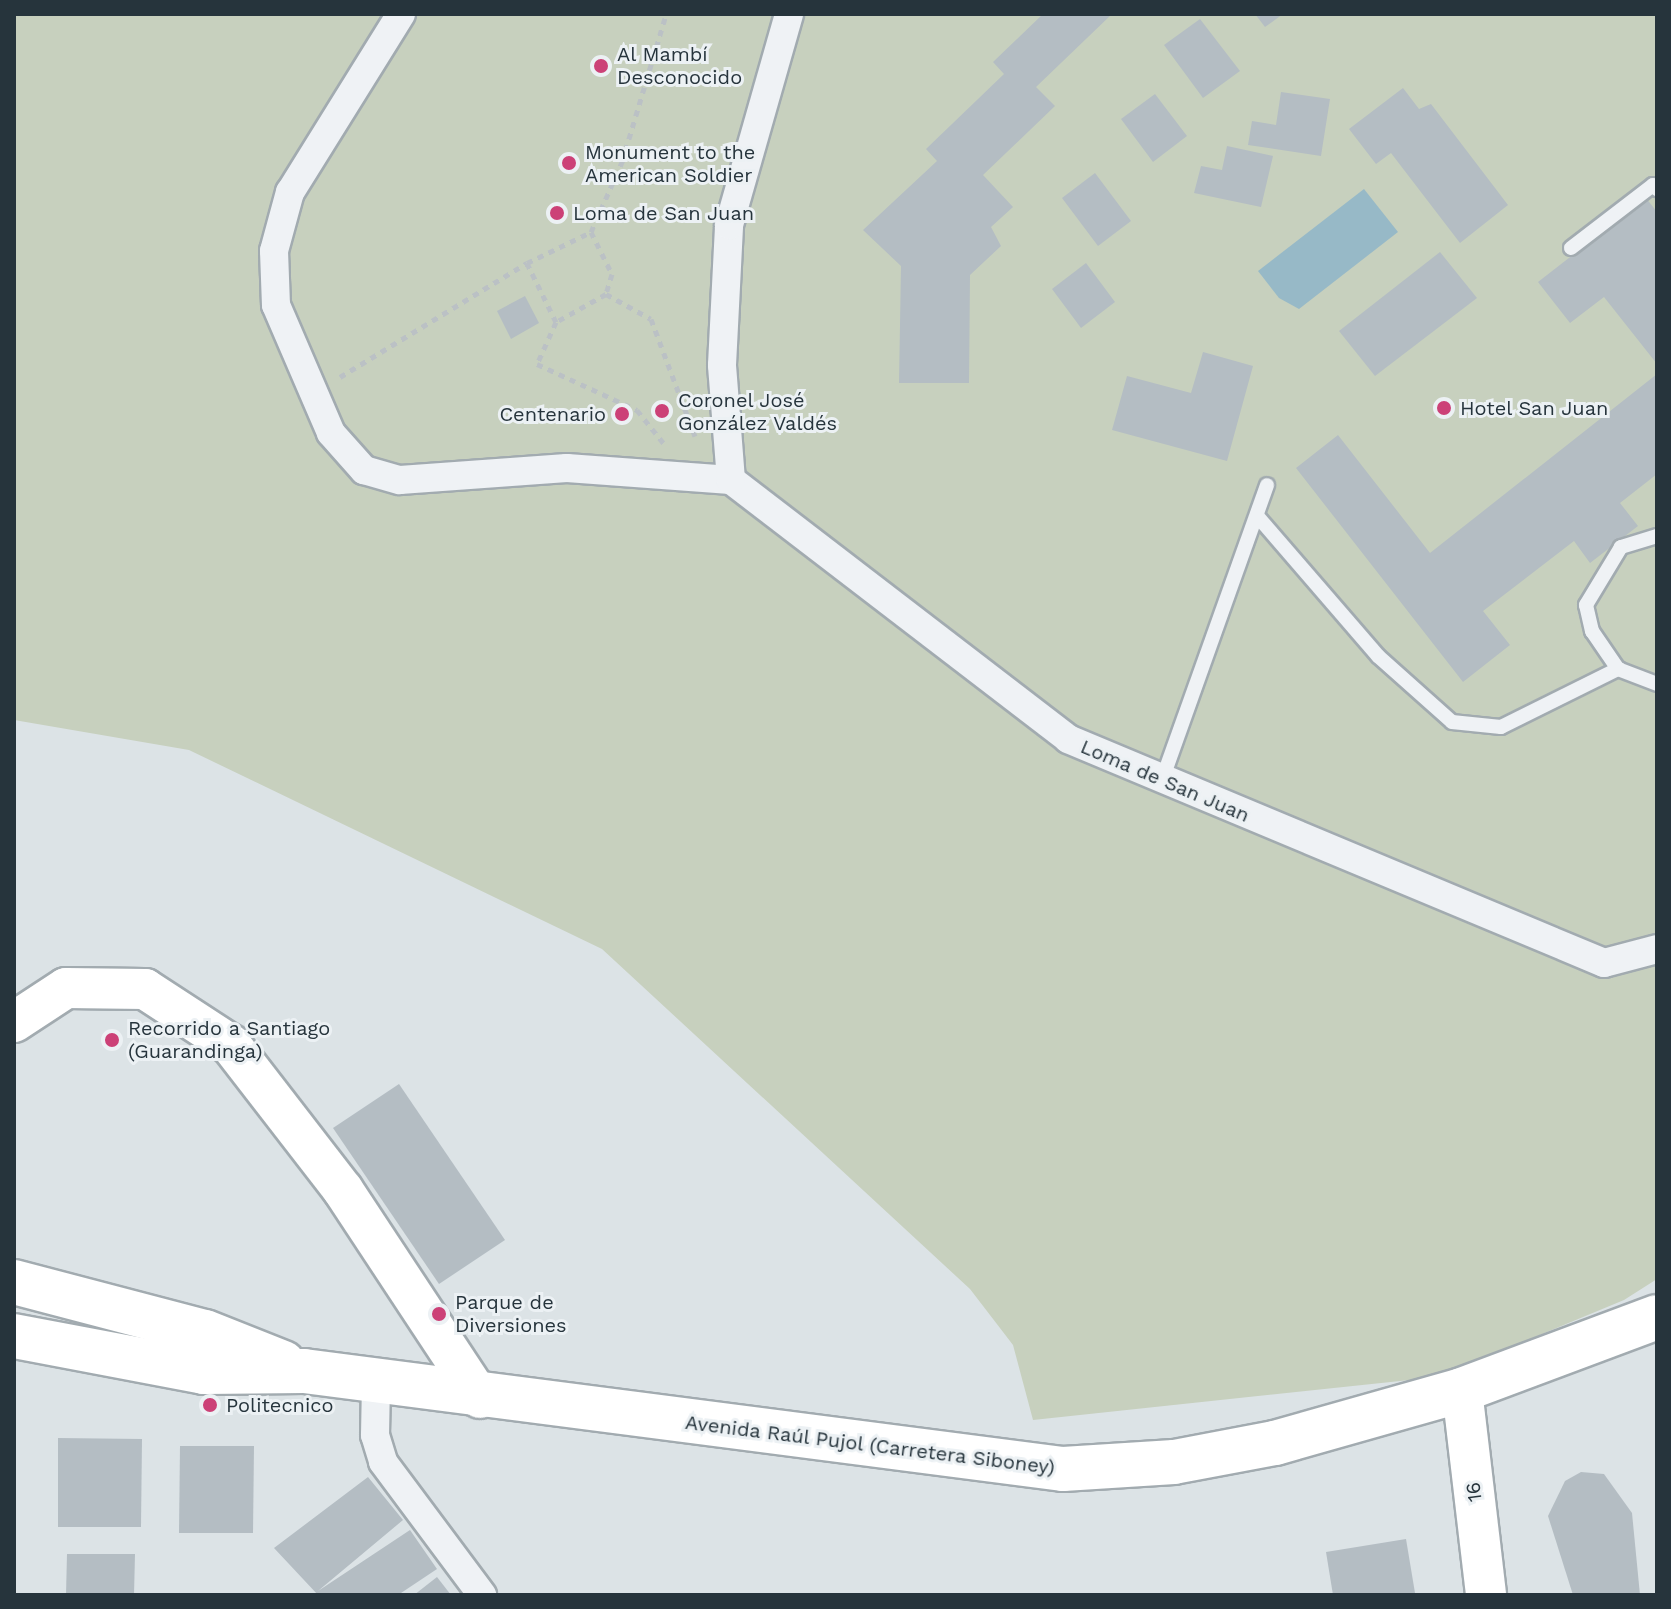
<!DOCTYPE html>
<meta charset="utf-8">
<style>
body{margin:0}
#map{position:relative;width:1671px;height:1609px;overflow:hidden;background:#dce3e6;font-family:"Work Sans",sans-serif}
div>[style]{position:absolute}
.green>*{inset:0;background:#c7d0be}
.water>*{inset:0;background:#97b9c7}
.building>*{inset:0;background:#b4bdc3}
.path>*{height:5px;margin-top:-2.5px;transform-origin:0;background:repeating-linear-gradient(90deg,#bbc1c5 0 6px,transparent 0 12px)}
.roads{filter:drop-shadow(2px 0 #a2abb0) drop-shadow(-2px 0 #a2abb0) drop-shadow(0 2px #a2abb0) drop-shadow(0 -2px #a2abb0)}
.lane>*{height:14px;margin:-7px;padding:0 7px;transform-origin:7px;border-radius:7px;background:#eff2f5}
.street>*{height:28px;margin:-14px;padding:0 14px;transform-origin:14px;border-radius:14px;background:#eff2f5}
.secondary>*{height:40px;margin:-20px;padding:0 20px;transform-origin:20px;border-radius:20px;background:#fff}
.primary>*{height:44px;margin:-22px;padding:0 22px;transform-origin:22px;border-radius:22px;background:#fff}
.dots>*{width:22px;height:22px;translate:-50% -50%;box-sizing:border-box;border:4px solid #ecf1f4;border-radius:50%}
span{translate:-50% -50%;white-space:nowrap;text-align:center;line-height:1.15;-webkit-text-stroke:6px #ecf1f4;paint-order:stroke}
.poi-label{font-size:20px;color:#26343c}
.left{translate:0 -50%;text-align:left}
.right{translate:-100% -50%;text-align:right}
.street-label{font-size:20px;color:#26343c}
.frame{position:absolute;inset:0;border:16px solid #26343c;pointer-events:none}
</style>
<div id="map">
<div class="green">
<i style="clip-path:polygon(14px 14px,1657px 14px,1657px 1279px,1624px 1300px,1438px 1377px,1033px 1420px,1013px 1345px,970px 1289px,602px 949px,189px 750px,14px 720px)"></i>
</div>
<div class="water">
<i style="clip-path:polygon(1364px 189px,1398px 232px,1299px 309px,1279px 298px,1258px 271px)"></i>
</div>
<div class="building">
<i style="clip-path:polygon(1043px 14px,1112px 14px,1036px 87px,1055px 106px,983px 175px,1013px 207px,991px 227px,1001px 246px,970px 275px,969px 383px,899px 383px,901px 266px,863px 230px,937px 161px,926px 149px,1004px 74px,993px 62px)"></i>
<i style="clip-path:polygon(1255px 14px,1283px 14px,1265px 27px)"></i>
<i style="clip-path:polygon(1200px 19px,1240px 71px,1203px 98px,1164px 45px)"></i>
<i style="clip-path:polygon(1403px 88px,1419px 109px,1431px 104px,1508px 205px,1460px 243px,1391px 153px,1376px 164px,1349px 129px)"></i>
<i style="clip-path:polygon(1281px 92px,1330px 99px,1321px 156px,1248px 145px,1252px 121px,1276px 125px)"></i>
<i style="clip-path:polygon(1155px 94px,1187px 136px,1153px 162px,1121px 119px)"></i>
<i style="clip-path:polygon(1227px 146px,1273px 156px,1261px 207px,1194px 193px,1201px 166px,1222px 170px)"></i>
<i style="clip-path:polygon(1095px 173px,1131px 221px,1098px 246px,1062px 198px)"></i>
<i style="clip-path:polygon(1646px 198px,1657px 212px,1657px 364px,1604px 297px,1570px 323px,1538px 282px)"></i>
<i style="clip-path:polygon(1440px 252px,1477px 298px,1375px 376px,1339px 331px)"></i>
<i style="clip-path:polygon(1086px 263px,1115px 302px,1081px 328px,1052px 289px)"></i>
<i style="clip-path:polygon(525px 296px,539px 323px,511px 339px,497px 311px)"></i>
<i style="clip-path:polygon(1203px 352px,1253px 366px,1227px 461px,1112px 430px,1127px 376px,1191px 393px)"></i>
<i style="clip-path:polygon(1657px 374px,1657px 474px,1620px 503px,1638px 526px,1590px 563px,1574px 541px,1483px 611px,1510px 645px,1463px 682px,1296px 468px,1338px 435px,1430px 553px)"></i>
<i style="clip-path:polygon(399px 1084px,505px 1240px,439px 1284px,333px 1128px)"></i>
<i style="clip-path:polygon(58px 1438px,142px 1439px,141px 1527px,58px 1527px)"></i>
<i style="clip-path:polygon(180px 1446px,254px 1446px,253px 1533px,179px 1533px)"></i>
<i style="clip-path:polygon(1581px 1472px,1604px 1474px,1632px 1513px,1640px 1595px,1573px 1595px,1548px 1516px,1565px 1481px)"></i>
<i style="clip-path:polygon(368px 1477px,403px 1520px,318px 1591px,410px 1530px,437px 1569px,398px 1595px,318px 1595px,274px 1548px)"></i>
<i style="clip-path:polygon(1406px 1539px,1415px 1593px,1333px 1595px,1326px 1552px)"></i>
<i style="clip-path:polygon(67px 1554px,135px 1554px,134px 1595px,66px 1595px)"></i>
<i style="clip-path:polygon(437px 1577px,451px 1595px,414px 1595px)"></i>
</div>
<div class="path">
<i style="left:591px;top:232px;width:47px;rotate:63.4deg"></i>
<i style="left:612px;top:274px;width:21px;rotate:107deg"></i>
<i style="left:606px;top:294px;width:57px;rotate:150.8deg"></i>
<i style="left:556px;top:322px;width:66px;rotate:-116.2deg"></i>
<i style="left:527px;top:263px;width:71px;rotate:-25.8deg"></i>
<i style="left:591px;top:232px;width:77px;rotate:-66.1deg"></i>
<i style="left:622px;top:162px;width:154px;rotate:-73.4deg"></i>
<i style="left:606px;top:294px;width:51px;rotate:29.1deg"></i>
<i style="left:651px;top:319px;width:125px;rotate:69.4deg"></i>
<i style="left:556px;top:322px;width:46px;rotate:114.3deg"></i>
<i style="left:537px;top:364px;width:110px;rotate:24.7deg"></i>
<i style="left:637px;top:410px;width:45px;rotate:51.3deg"></i>
<i style="left:340px;top:377px;width:219px;rotate:-31.4deg"></i>
</div>
<div class="roads">
<div class="lane">
<i style="left:1571px;top:248px;width:103px;rotate:-37.5deg"></i>
<i style="left:1653px;top:185px;width:6px;rotate:45deg"></i>
<i style="left:1259px;top:518px;width:182px;rotate:49.2deg"></i>
<i style="left:1378px;top:656px;width:99px;rotate:41.7deg"></i>
<i style="left:1452px;top:722px;width:49px;rotate:5.8deg"></i>
<i style="left:1501px;top:727px;width:131px;rotate:-26.4deg"></i>
<i style="left:1657px;top:536px;width:38px;rotate:163deg"></i>
<i style="left:1621px;top:547px;width:68px;rotate:121.1deg"></i>
<i style="left:1586px;top:605px;width:27px;rotate:77deg"></i>
<i style="left:1592px;top:631px;width:46px;rotate:55.6deg"></i>
<i style="left:1618px;top:669px;width:42px;rotate:21deg"></i>
<i style="left:1162px;top:780px;width:313px;rotate:-70.4deg"></i>
</div>
<div class="street">
<i style="left:401px;top:14px;width:210px;rotate:121.9deg"></i>
<i style="left:290px;top:192px;width:61px;rotate:105.2deg"></i>
<i style="left:274px;top:251px;width:54px;rotate:87.9deg"></i>
<i style="left:276px;top:305px;width:139px;rotate:66.7deg"></i>
<i style="left:331px;top:433px;width:50px;rotate:48.3deg"></i>
<i style="left:364px;top:470px;width:37px;rotate:16deg"></i>
<i style="left:400px;top:480px;width:167px;rotate:-4.1deg"></i>
<i style="left:567px;top:468px;width:164px;rotate:4.2deg"></i>
<i style="left:731px;top:480px;width:425px;rotate:37.5deg"></i>
<i style="left:1068px;top:739px;width:581px;rotate:22.68deg"></i>
<i style="left:1604px;top:963px;width:55px;rotate:-14.8deg"></i>
<i style="left:731px;top:480px;width:115px;rotate:-94.5deg"></i>
<i style="left:722px;top:365px;width:140px;rotate:-87.1deg"></i>
<i style="left:729px;top:225px;width:219px;rotate:-74.1deg"></i>
<i style="left:376px;top:1383px;width:52px;rotate:91.1deg"></i>
<i style="left:375px;top:1435px;width:28px;rotate:73deg"></i>
<i style="left:383px;top:1462px;width:166px;rotate:53.3deg"></i>
</div>
<div class="secondary">
<i style="left:14px;top:1022px;width:62px;rotate:-33.2deg"></i>
<i style="left:66px;top:988px;width:79px;rotate:0.7deg"></i>
<i style="left:145px;top:989px;width:103px;rotate:33.1deg"></i>
<i style="left:231px;top:1045px;width:183px;rotate:52.3deg"></i>
<i style="left:343px;top:1190px;width:249px;rotate:56.6deg"></i>
<i style="left:1462px;top:1390px;width:206px;rotate:83.3deg"></i>
</div>
<div class="primary">
<i style="left:14px;top:1282px;width:197px;rotate:14.7deg"></i>
<i style="left:205px;top:1332px;width:84px;rotate:21.7deg"></i>
<i style="left:14px;top:1336px;width:193px;rotate:10.7deg"></i>
<i style="left:204px;top:1372px;width:100px;rotate:-0.6deg"></i>
<i style="left:304px;top:1371px;width:765px;rotate:7.36deg"></i>
<i style="left:1063px;top:1469px;width:111px;rotate:-3.6deg"></i>
<i style="left:1174px;top:1462px;width:103px;rotate:-10.7deg"></i>
<i style="left:1275px;top:1443px;width:194px;rotate:-15.8deg"></i>
<i style="left:1462px;top:1390px;width:208px;rotate:-20.5deg"></i>
</div>
</div>
<div class="dots">
<i style="left:601px;top:66px;background:#cc4177"></i>
<i style="left:569px;top:163px;background:#cc4177"></i>
<i style="left:557px;top:213px;background:#cc4177"></i>
<i style="left:1444px;top:408px;background:#cc4177"></i>
<i style="left:662px;top:411px;background:#cc4177"></i>
<i style="left:622px;top:414px;background:#cc4177"></i>
<i style="left:112px;top:1040px;background:#cc4177"></i>
<i style="left:439px;top:1314px;background:#cc4177"></i>
<i style="left:210px;top:1405px;background:#cc4177"></i>
</div>
<div class="poi-label">
<span class="left" style="left:617px;top:66px">Al Mambí<br>Desconocido</span>
<span class="left" style="left:585px;top:164px">Monument to the<br>American Soldier</span>
<span class="left" style="left:573px;top:213px">Loma de San Juan</span>
<span class="left" style="left:678px;top:412px">Coronel José<br>González Valdés</span>
<span class="left" style="left:1460px;top:408px">Hotel San Juan</span>
<span class="right" style="left:606px;top:414px">Centenario</span>
<span class="left" style="left:128px;top:1040px">Recorrido a Santiago<br>(Guarandinga)</span>
<span class="left" style="left:455px;top:1314px">Parque de<br>Diversiones</span>
<span class="left" style="left:226px;top:1405px">Politecnico</span>
</div>
<div class="street-label">
<span style="left:1165px;top:781px;rotate:23deg">Loma de San Juan</span>
<span style="left:870px;top:1445px;rotate:7deg">Avenida Raúl Pujol (Carretera Siboney)</span>
<span style="left:1474px;top:1492px;rotate:-97deg">16</span>
</div>
<div class="frame"></div>
</div>
